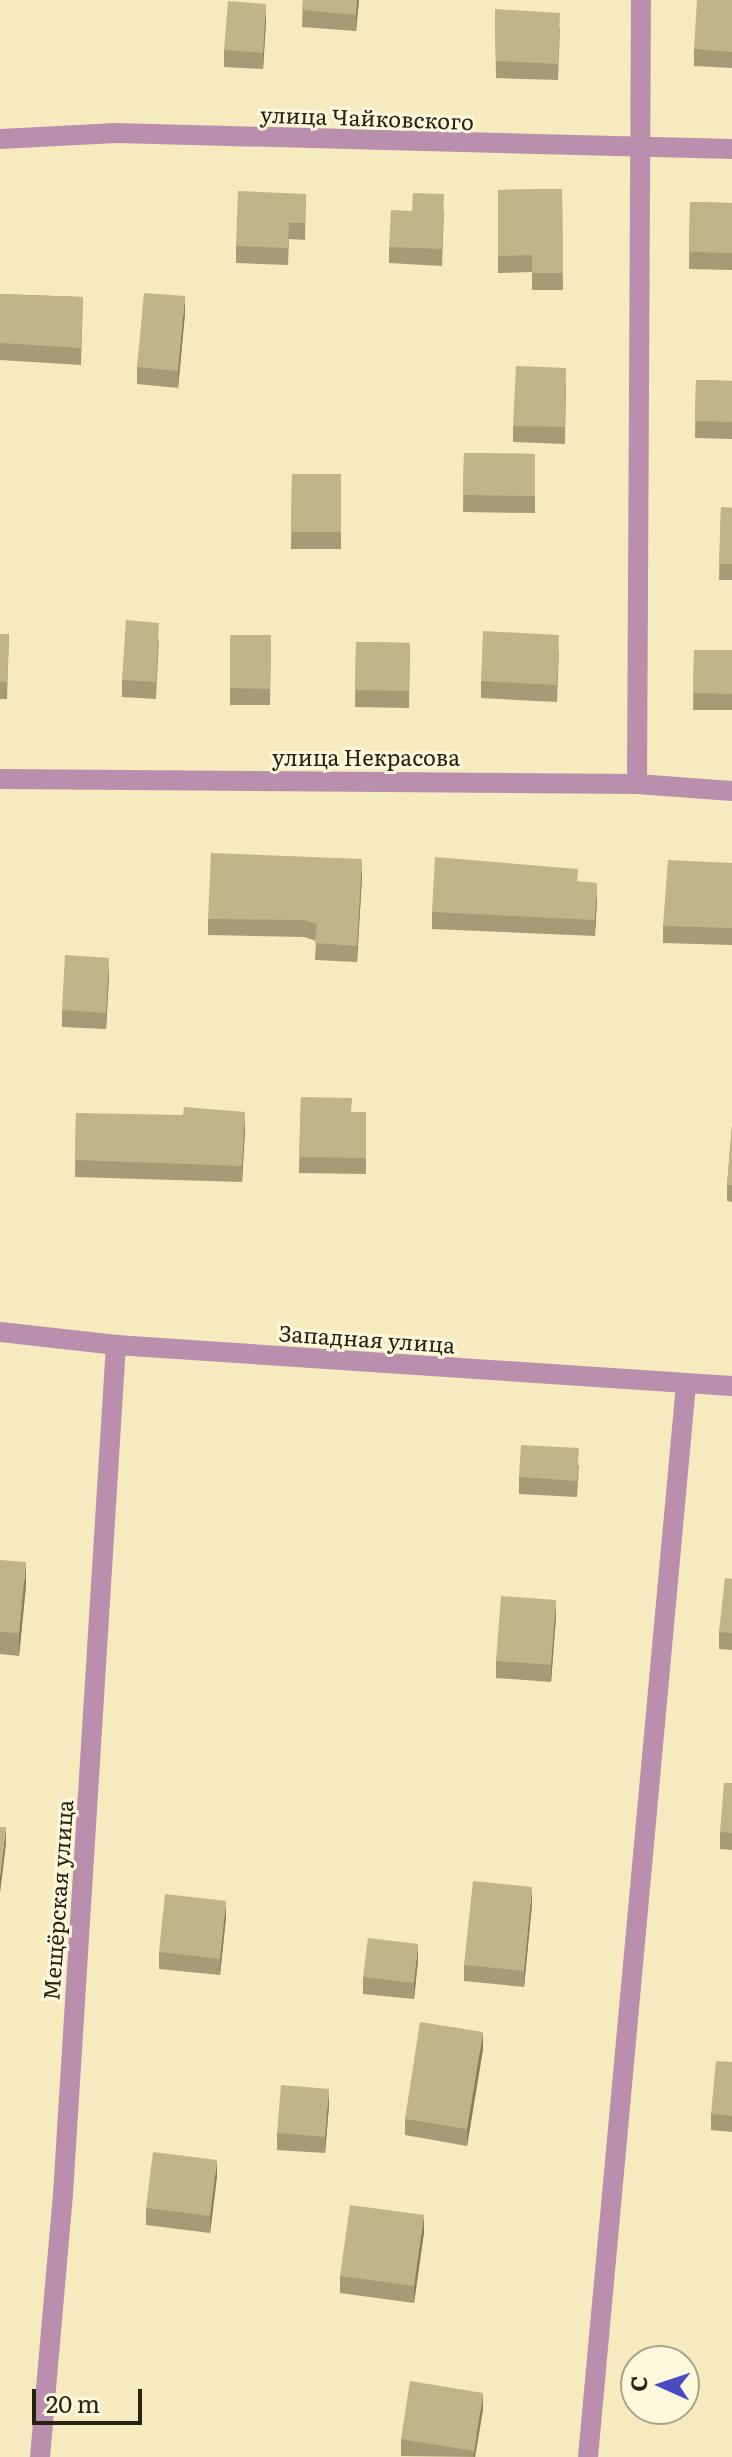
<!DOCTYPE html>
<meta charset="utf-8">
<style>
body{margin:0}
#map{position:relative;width:732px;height:2457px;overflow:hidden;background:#f5ebbe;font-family:Literata,serif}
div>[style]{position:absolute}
.minor>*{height:20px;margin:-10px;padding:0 10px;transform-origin:10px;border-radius:10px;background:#b98fad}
.wall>*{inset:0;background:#a49c77}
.shaded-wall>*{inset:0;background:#867f61}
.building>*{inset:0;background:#bfb58a}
span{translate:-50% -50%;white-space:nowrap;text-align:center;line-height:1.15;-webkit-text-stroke:6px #fef8dd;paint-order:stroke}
.street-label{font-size:22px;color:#272312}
.north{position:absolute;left:620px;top:2345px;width:80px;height:80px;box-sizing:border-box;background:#fef8dd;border:2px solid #a8a38c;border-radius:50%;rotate:273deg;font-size:22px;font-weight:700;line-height:32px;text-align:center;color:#272312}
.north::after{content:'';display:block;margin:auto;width:28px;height:36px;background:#494bc1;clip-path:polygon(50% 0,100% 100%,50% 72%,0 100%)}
.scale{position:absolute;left:32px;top:2389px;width:110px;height:36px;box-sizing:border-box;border:4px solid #272312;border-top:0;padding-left:10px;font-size:24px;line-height:28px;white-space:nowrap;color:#272312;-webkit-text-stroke:6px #fef8dd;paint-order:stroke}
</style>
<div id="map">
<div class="minor">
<i style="left:0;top:139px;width:116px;rotate:-3deg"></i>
<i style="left:116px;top:133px;width:616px;rotate:1.49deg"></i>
<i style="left:0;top:779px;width:637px;rotate:0.45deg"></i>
<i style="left:637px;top:784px;width:95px;rotate:4.2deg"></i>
<i style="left:637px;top:784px;width:784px;rotate:-89.71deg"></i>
<i style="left:0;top:1332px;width:117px;rotate:6.4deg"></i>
<i style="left:116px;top:1345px;width:617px;rotate:3.81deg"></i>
<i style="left:40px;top:2457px;width:264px;rotate:-85deg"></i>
<i style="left:63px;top:2194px;width:851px;rotate:-86.43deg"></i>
<i style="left:588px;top:2457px;width:1077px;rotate:-84.78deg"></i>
</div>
<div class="wall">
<i style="clip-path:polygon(303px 0,359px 0,356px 31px,302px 27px)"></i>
<i style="clip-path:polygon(732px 0,732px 68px,694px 66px,694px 49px)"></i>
<i style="clip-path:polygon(495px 9px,560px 29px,558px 80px,496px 78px)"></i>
<i style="clip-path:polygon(266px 21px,263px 69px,224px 67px,224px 50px)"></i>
<i style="clip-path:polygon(562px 189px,563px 290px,532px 290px,532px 272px,498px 273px,498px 190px)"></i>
<i style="clip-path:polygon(306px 194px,305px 240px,289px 239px,288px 265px,236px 263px,236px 246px)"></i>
<i style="clip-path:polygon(690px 202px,732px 203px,732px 270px,689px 269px)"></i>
<i style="clip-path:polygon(412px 211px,444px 211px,442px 266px,389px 263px,389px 247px)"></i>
<i style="clip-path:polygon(0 294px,83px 297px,81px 365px,0 360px)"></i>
<i style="clip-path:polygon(185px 313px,178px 388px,137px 384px,137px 367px)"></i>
<i style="clip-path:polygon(696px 380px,732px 381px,732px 439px,695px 438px)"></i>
<i style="clip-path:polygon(566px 384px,565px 444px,513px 442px,513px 426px)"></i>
<i style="clip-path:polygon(464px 453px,535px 454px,535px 513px,463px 512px)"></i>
<i style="clip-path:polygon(292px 474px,341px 474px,341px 549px,291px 549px)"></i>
<i style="clip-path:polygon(721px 507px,732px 508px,732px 580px,719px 580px)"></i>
<i style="clip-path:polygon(0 634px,9px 634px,7px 699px,0 699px)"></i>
<i style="clip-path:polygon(230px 635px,271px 635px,270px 705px,230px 705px)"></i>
<i style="clip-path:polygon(159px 639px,156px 699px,122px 697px,122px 680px)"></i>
<i style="clip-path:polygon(356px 642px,410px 643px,409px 708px,355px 707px)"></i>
<i style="clip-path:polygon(694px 650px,732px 650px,732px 710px,693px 710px)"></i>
<i style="clip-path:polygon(559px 651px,557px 702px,481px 698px,481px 681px)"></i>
<i style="clip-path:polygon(732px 863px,732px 945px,663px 943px,663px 926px)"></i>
<i style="clip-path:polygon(362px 876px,357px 962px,315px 960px,316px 941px,304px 937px,208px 935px,208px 919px)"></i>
<i style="clip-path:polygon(578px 882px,597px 899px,595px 936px,432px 929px,432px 912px)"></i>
<i style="clip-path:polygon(109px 975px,106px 1029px,62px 1027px,62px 1010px)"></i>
<i style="clip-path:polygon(301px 1097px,351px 1112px,366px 1112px,366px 1174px,299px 1173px)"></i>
<i style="clip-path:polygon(76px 1113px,245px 1129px,242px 1182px,75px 1177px)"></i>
<i style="clip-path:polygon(732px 1126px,732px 1202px,727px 1201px,727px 1185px)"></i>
<i style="clip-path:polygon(579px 1465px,577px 1497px,519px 1494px,519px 1477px)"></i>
<i style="clip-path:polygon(0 1560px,26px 1585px,19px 1656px,0 1654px)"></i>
<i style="clip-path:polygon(732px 1579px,732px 1650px,719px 1649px,719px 1632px)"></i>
<i style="clip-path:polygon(556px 1617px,551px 1682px,496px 1678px,496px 1661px)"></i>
<i style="clip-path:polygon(732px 1783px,732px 1850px,720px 1849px,720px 1832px)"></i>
<i style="clip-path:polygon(532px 1904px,524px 1987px,464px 1981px,464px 1965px)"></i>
<i style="clip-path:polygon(226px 1917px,220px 1975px,159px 1969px,159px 1952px)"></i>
<i style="clip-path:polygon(418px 1960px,414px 1999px,363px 1994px,363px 1977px)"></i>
<i style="clip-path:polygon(483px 2049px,467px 2146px,405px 2135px,405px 2119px)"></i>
<i style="clip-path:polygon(732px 2062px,732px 2132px,711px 2130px,711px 2114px)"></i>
<i style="clip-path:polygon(329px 2105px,325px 2153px,277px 2150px,277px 2133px)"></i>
<i style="clip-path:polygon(217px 2176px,210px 2233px,146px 2225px,146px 2208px)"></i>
<i style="clip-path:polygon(424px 2232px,414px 2303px,340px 2293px,340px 2276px)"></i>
<i style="clip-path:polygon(483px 2409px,475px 2457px,401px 2456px,401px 2439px)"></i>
</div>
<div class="shaded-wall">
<i style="clip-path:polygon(357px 0,359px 0,356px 31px,356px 15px)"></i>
<i style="clip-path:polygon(266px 4px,266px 21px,263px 69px,263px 53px)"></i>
<i style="clip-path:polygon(185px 296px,185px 313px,178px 388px,178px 371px)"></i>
<i style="clip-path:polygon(362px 859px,362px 876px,357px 962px,357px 946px)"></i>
<i style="clip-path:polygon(597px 883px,597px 899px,595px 936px,595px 920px)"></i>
<i style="clip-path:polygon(109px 958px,109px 975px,106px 1029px,106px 1013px)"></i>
<i style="clip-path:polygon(245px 1112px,245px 1129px,242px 1182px,242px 1166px)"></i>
<i style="clip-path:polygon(26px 1562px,26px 1585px,19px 1656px,19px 1633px)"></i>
<i style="clip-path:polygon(556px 1600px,556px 1617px,551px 1682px,551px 1665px)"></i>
<i style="clip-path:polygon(6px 1827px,6px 1844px,0 1893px,0 1876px)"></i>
<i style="clip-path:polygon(532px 1887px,532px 1904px,524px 1987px,524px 1971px)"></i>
<i style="clip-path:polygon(226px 1901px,226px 1917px,220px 1975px,220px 1959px)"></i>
<i style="clip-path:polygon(418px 1944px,418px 1960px,414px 1999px,414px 1983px)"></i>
<i style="clip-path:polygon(483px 2032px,483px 2049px,467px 2146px,467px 2129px)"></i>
<i style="clip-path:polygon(329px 2089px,329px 2105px,325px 2153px,325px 2137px)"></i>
<i style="clip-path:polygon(217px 2160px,217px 2176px,210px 2233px,210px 2216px)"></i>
<i style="clip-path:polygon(424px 2215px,424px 2232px,414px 2303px,414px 2286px)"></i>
<i style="clip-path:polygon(483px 2393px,483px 2409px,475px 2457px,474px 2457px)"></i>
</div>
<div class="building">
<i style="clip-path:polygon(303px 0,357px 0,356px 15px,302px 10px)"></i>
<i style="clip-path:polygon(697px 0,732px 0,732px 52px,694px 49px)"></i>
<i style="clip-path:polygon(228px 1px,266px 4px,263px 53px,224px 50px)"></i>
<i style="clip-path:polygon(495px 9px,560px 13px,558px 64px,496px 61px)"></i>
<i style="clip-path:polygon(562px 189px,563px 273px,532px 273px,532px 255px,498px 256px,498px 190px)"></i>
<i style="clip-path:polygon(238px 191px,306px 194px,305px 223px,289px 223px,288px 248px,236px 246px)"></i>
<i style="clip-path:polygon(413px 193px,444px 194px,442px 249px,389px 247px,391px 210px,412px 211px)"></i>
<i style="clip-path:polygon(690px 202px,732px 203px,732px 253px,689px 252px)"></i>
<i style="clip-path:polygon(144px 293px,185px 296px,178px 371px,137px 367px)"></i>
<i style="clip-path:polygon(0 294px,83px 297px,81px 348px,0 343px)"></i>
<i style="clip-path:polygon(516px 366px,566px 368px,565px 427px,513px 426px)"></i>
<i style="clip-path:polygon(696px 380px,732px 381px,732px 422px,695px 421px)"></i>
<i style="clip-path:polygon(464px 453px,535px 454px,535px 496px,463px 495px)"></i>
<i style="clip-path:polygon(292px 474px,341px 474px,341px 532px,291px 532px)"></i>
<i style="clip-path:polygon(721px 507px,732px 508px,732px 564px,719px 564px)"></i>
<i style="clip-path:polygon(126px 620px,159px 623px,156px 682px,122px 680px)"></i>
<i style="clip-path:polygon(483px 631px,559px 635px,557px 685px,481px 681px)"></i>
<i style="clip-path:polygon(0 634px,9px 634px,7px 682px,0 682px)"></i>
<i style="clip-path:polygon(230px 635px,271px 635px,270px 689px,230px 688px)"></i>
<i style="clip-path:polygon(356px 642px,410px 643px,409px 691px,355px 690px)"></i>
<i style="clip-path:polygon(694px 650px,732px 650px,732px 694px,693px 693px)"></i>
<i style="clip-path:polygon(211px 853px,362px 859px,357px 946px,315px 943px,317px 924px,304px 920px,208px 919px)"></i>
<i style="clip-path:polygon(435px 857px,578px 869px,577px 881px,597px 883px,595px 920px,432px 912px)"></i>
<i style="clip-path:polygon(668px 860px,732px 863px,732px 928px,663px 926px)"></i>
<i style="clip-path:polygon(65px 955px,109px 958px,106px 1013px,62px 1010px)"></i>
<i style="clip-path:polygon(301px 1097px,352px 1098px,351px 1112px,366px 1112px,366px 1158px,299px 1157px)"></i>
<i style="clip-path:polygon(184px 1107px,245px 1112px,242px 1166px,75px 1160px,76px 1113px,183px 1115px)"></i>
<i style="clip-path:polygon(732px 1126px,732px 1185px,727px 1185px)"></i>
<i style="clip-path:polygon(521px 1445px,579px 1448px,577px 1481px,519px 1477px)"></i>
<i style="clip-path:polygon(0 1560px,26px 1562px,19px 1633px,0 1632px)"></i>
<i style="clip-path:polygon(725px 1578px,732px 1579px,732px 1633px,719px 1632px)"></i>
<i style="clip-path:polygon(501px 1596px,556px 1600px,551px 1665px,496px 1661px)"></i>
<i style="clip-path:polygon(724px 1783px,732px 1783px,732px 1833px,720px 1832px)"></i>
<i style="clip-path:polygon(0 1827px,6px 1827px,0 1876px)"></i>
<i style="clip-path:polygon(473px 1881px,532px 1887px,524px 1971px,464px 1965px)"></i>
<i style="clip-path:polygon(165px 1894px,226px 1901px,220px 1959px,159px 1952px)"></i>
<i style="clip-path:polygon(368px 1938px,418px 1944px,414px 1983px,363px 1977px)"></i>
<i style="clip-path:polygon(420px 2022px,483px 2032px,467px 2129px,405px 2119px)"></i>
<i style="clip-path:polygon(716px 2061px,732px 2062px,732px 2116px,711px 2114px)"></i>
<i style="clip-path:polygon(281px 2085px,329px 2089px,325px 2137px,277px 2133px)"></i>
<i style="clip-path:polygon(153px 2152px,217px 2160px,210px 2216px,146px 2208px)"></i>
<i style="clip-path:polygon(350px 2205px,424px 2215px,414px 2286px,340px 2276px)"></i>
<i style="clip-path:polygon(410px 2381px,483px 2393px,474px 2451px,401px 2439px)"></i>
</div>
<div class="street-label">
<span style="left:367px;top:117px;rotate:2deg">улица Чайковского</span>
<span style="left:366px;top:757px">улица Некрасова</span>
<span style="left:367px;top:1338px;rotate:4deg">Западная улица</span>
<span style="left:57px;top:1900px;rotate:-86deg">Мещёрская улица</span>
</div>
<div class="north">С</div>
<div class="scale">20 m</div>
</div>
